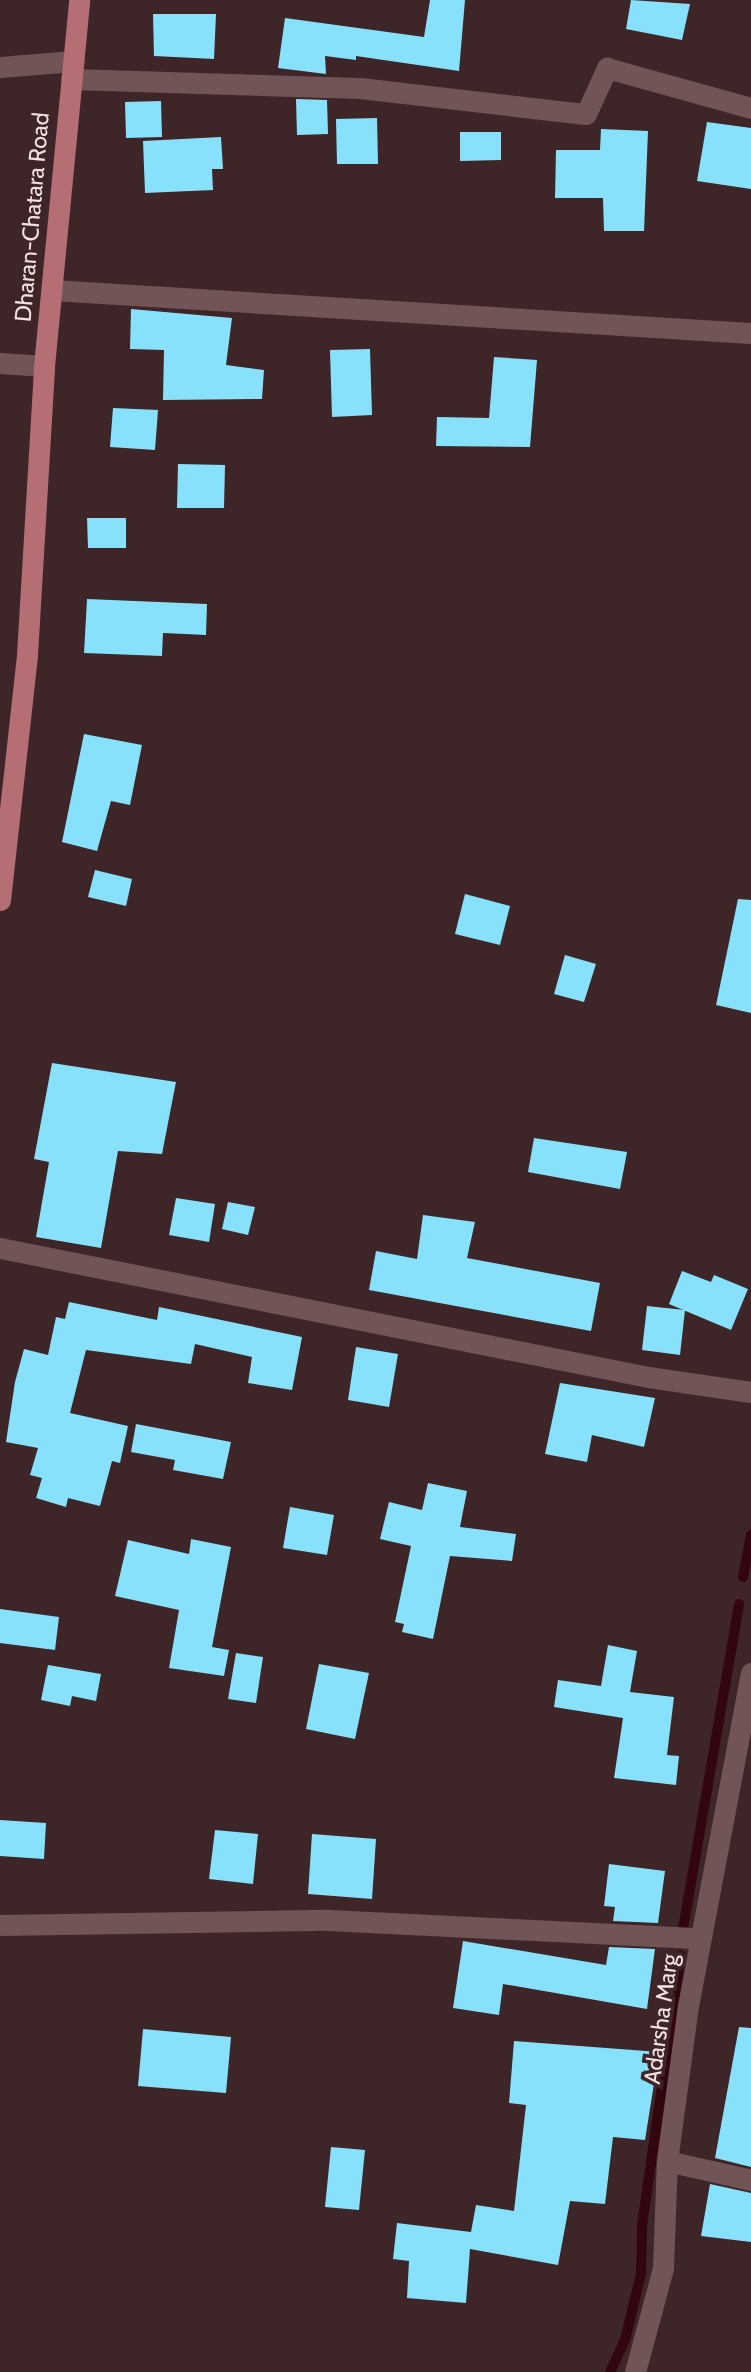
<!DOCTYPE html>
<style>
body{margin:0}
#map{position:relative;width:751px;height:2372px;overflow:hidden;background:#3e2527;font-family:Cabin,sans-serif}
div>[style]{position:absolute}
.stream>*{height:10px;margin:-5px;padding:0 5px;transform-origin:5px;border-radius:5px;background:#31060e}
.building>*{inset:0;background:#88e1fb}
.minor>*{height:21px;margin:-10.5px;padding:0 10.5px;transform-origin:10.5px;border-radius:10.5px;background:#715556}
.major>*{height:21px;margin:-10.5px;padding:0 10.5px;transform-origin:10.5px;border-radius:10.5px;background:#b56e74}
span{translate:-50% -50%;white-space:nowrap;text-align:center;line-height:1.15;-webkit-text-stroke:7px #3e2527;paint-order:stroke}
.street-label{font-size:23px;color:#f4e2e3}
</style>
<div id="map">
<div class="stream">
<i style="left:743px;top:1577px;width:43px;rotate:-79.2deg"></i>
<i style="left:683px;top:1929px;width:330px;rotate:-80.2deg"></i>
<i style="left:610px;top:2372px;width:35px;rotate:-65deg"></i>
<i style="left:625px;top:2340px;width:68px;rotate:-76.4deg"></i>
<i style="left:641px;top:2274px;width:49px;rotate:-88.8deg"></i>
<i style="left:642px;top:2225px;width:272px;rotate:-81.8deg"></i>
</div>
<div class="building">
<i style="clip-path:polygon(430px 0,465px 0,459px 71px,356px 56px,356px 60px,325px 56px,326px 74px,278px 68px,285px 18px,424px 37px)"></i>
<i style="clip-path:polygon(631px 0,690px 4px,682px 40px,626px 29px)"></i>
<i style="clip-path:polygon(153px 14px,216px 14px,214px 59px,154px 56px)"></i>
<i style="clip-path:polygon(296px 99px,327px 100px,328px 134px,297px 135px)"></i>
<i style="clip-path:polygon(161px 101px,162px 137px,126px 138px,125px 102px)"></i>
<i style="clip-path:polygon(377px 118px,378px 164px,337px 164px,336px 119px)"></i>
<i style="clip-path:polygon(707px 122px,751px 128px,751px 189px,697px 181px)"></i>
<i style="clip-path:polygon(601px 129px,648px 131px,644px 231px,604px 231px,603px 198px,555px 198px,556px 150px,600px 150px)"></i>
<i style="clip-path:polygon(460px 132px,501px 132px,501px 160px,460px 161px)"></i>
<i style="clip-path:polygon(221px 137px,223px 169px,212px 169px,213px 190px,145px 193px,143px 141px)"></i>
<i style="clip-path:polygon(131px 309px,232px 318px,226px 365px,264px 370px,262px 399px,163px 400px,164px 350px,130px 349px)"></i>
<i style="clip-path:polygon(370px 349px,372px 415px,332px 417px,330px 350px)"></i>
<i style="clip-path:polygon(494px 357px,537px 360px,530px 447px,436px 446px,437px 417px,489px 418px)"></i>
<i style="clip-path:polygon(113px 408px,158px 410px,155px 450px,110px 447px)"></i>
<i style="clip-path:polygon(178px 464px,225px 465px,224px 508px,177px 508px)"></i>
<i style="clip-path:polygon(87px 518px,126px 518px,126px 548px,88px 548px)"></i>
<i style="clip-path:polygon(87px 599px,207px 604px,206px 635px,163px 633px,162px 656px,84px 653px)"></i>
<i style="clip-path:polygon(84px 734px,142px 745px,130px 805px,111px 801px,97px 851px,62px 842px)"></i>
<i style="clip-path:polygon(95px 870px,132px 879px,126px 906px,88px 897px)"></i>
<i style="clip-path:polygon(465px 894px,510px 906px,500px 945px,455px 934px)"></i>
<i style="clip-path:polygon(738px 899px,751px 900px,751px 1013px,716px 1005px)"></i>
<i style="clip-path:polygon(565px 955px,596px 964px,584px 1002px,554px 994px)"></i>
<i style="clip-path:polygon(52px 1063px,176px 1082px,162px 1154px,118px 1151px,101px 1248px,36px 1237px,49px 1162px,34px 1159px)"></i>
<i style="clip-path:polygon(534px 1138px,627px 1152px,620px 1189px,528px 1172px)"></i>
<i style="clip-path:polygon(176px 1198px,215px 1204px,209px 1242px,169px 1235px)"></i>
<i style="clip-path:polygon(228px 1202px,255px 1207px,248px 1235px,222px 1229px)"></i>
<i style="clip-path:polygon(423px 1215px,475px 1222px,467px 1258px,600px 1283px,591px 1331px,369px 1290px,376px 1251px,417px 1259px)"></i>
<i style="clip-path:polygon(682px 1271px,711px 1282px,714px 1275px,748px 1289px,731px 1330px,669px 1304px)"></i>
<i style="clip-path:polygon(69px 1302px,157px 1320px,159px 1307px,302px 1337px,292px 1390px,248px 1383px,252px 1357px,195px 1344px,191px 1364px,86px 1350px,70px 1413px,128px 1426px,120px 1463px,112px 1461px,100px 1506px,68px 1498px,66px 1507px,36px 1498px,42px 1478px,30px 1475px,38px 1448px,6px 1442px,15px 1382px,24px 1349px,48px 1355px,56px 1317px,65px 1319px)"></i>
<i style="clip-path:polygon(647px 1306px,685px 1310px,680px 1355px,642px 1350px)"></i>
<i style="clip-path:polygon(356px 1347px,398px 1354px,389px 1407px,348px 1400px)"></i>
<i style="clip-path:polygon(560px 1383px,655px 1398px,644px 1447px,592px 1435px,587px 1462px,545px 1454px)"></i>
<i style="clip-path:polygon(136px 1424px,231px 1442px,223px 1479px,173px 1470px,175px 1460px,131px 1452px)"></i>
<i style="clip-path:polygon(428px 1483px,467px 1491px,460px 1527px,516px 1534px,512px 1561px,450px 1556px,433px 1639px,402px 1632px,404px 1624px,395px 1622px,411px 1546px,380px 1539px,389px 1502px,422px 1510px)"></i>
<i style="clip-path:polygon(290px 1507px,334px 1515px,327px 1555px,283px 1548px)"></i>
<i style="clip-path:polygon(191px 1539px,231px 1547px,212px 1647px,229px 1650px,224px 1676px,169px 1668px,179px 1610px,115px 1596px,128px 1540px,189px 1554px)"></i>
<i style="clip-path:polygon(0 1609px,59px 1617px,55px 1650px,0 1643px)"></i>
<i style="clip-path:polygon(608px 1645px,637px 1651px,630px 1692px,674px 1697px,667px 1755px,679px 1756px,676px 1785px,614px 1778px,623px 1718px,554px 1707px,558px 1680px,601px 1686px)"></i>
<i style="clip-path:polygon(236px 1653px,263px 1657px,256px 1703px,228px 1699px)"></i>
<i style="clip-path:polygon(319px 1664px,369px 1673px,355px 1739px,306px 1729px)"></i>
<i style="clip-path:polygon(48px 1665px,101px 1674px,96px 1701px,72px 1696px,70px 1706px,41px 1700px)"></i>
<i style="clip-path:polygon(0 1820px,46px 1823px,44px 1859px,0 1856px)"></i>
<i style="clip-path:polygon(215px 1830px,258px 1834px,253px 1884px,209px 1879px)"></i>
<i style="clip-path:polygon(312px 1834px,376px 1839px,372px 1899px,308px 1894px)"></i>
<i style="clip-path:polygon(609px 1864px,665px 1871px,658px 1923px,613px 1921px,615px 1907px,604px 1906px)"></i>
<i style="clip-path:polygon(463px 1941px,606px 1965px,609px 1947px,655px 1949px,647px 2009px,503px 1984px,499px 2015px,453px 2008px)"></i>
<i style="clip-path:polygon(739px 2027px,751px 2028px,751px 2167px,715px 2158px)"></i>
<i style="clip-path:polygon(143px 2029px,231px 2037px,226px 2093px,138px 2086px)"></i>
<i style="clip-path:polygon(514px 2041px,659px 2052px,645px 2140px,613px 2137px,605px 2204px,570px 2201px,558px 2265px,470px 2249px,466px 2303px,407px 2298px,409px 2261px,393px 2259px,397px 2223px,471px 2232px,476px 2205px,514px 2211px,526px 2105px,509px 2103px)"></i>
<i style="clip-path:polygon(331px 2147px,365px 2150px,359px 2210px,325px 2207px)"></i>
<i style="clip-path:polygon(710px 2184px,751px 2193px,751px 2242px,701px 2236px)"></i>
</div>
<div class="minor">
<i style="left:0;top:67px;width:74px;rotate:-4.6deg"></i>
<i style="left:71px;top:79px;width:289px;rotate:1.8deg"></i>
<i style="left:360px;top:88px;width:227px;rotate:6.6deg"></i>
<i style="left:586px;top:114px;width:51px;rotate:-65.5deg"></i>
<i style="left:607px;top:68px;width:149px;rotate:15.5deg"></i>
<i style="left:52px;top:290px;width:700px;rotate:3.52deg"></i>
<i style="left:0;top:363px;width:44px;rotate:3.9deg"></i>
<i style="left:0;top:1248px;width:661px;rotate:11.26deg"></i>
<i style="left:648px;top:1377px;width:104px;rotate:8.3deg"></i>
<i style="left:0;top:1925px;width:328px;rotate:-0.9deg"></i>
<i style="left:328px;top:1920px;width:372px;rotate:2.8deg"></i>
<i style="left:667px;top:2161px;width:86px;rotate:12.7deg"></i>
<i style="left:635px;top:2372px;width:108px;rotate:-74.9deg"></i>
<i style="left:663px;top:2268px;width:107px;rotate:-87.9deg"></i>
<i style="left:667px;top:2161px;width:156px;rotate:-82.3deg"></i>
<i style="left:688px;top:2006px;width:339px;rotate:-79.3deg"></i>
</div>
<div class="major">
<i style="left:0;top:900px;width:246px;rotate:-83.7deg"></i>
<i style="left:27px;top:655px;width:289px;rotate:-86.6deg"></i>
<i style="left:44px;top:366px;width:368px;rotate:-84.5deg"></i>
</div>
<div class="street-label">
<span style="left:32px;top:217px;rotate:-85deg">Dharan-Chatara Road</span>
<span style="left:661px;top:2019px;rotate:-82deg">Adarsha Marg</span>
</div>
</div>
